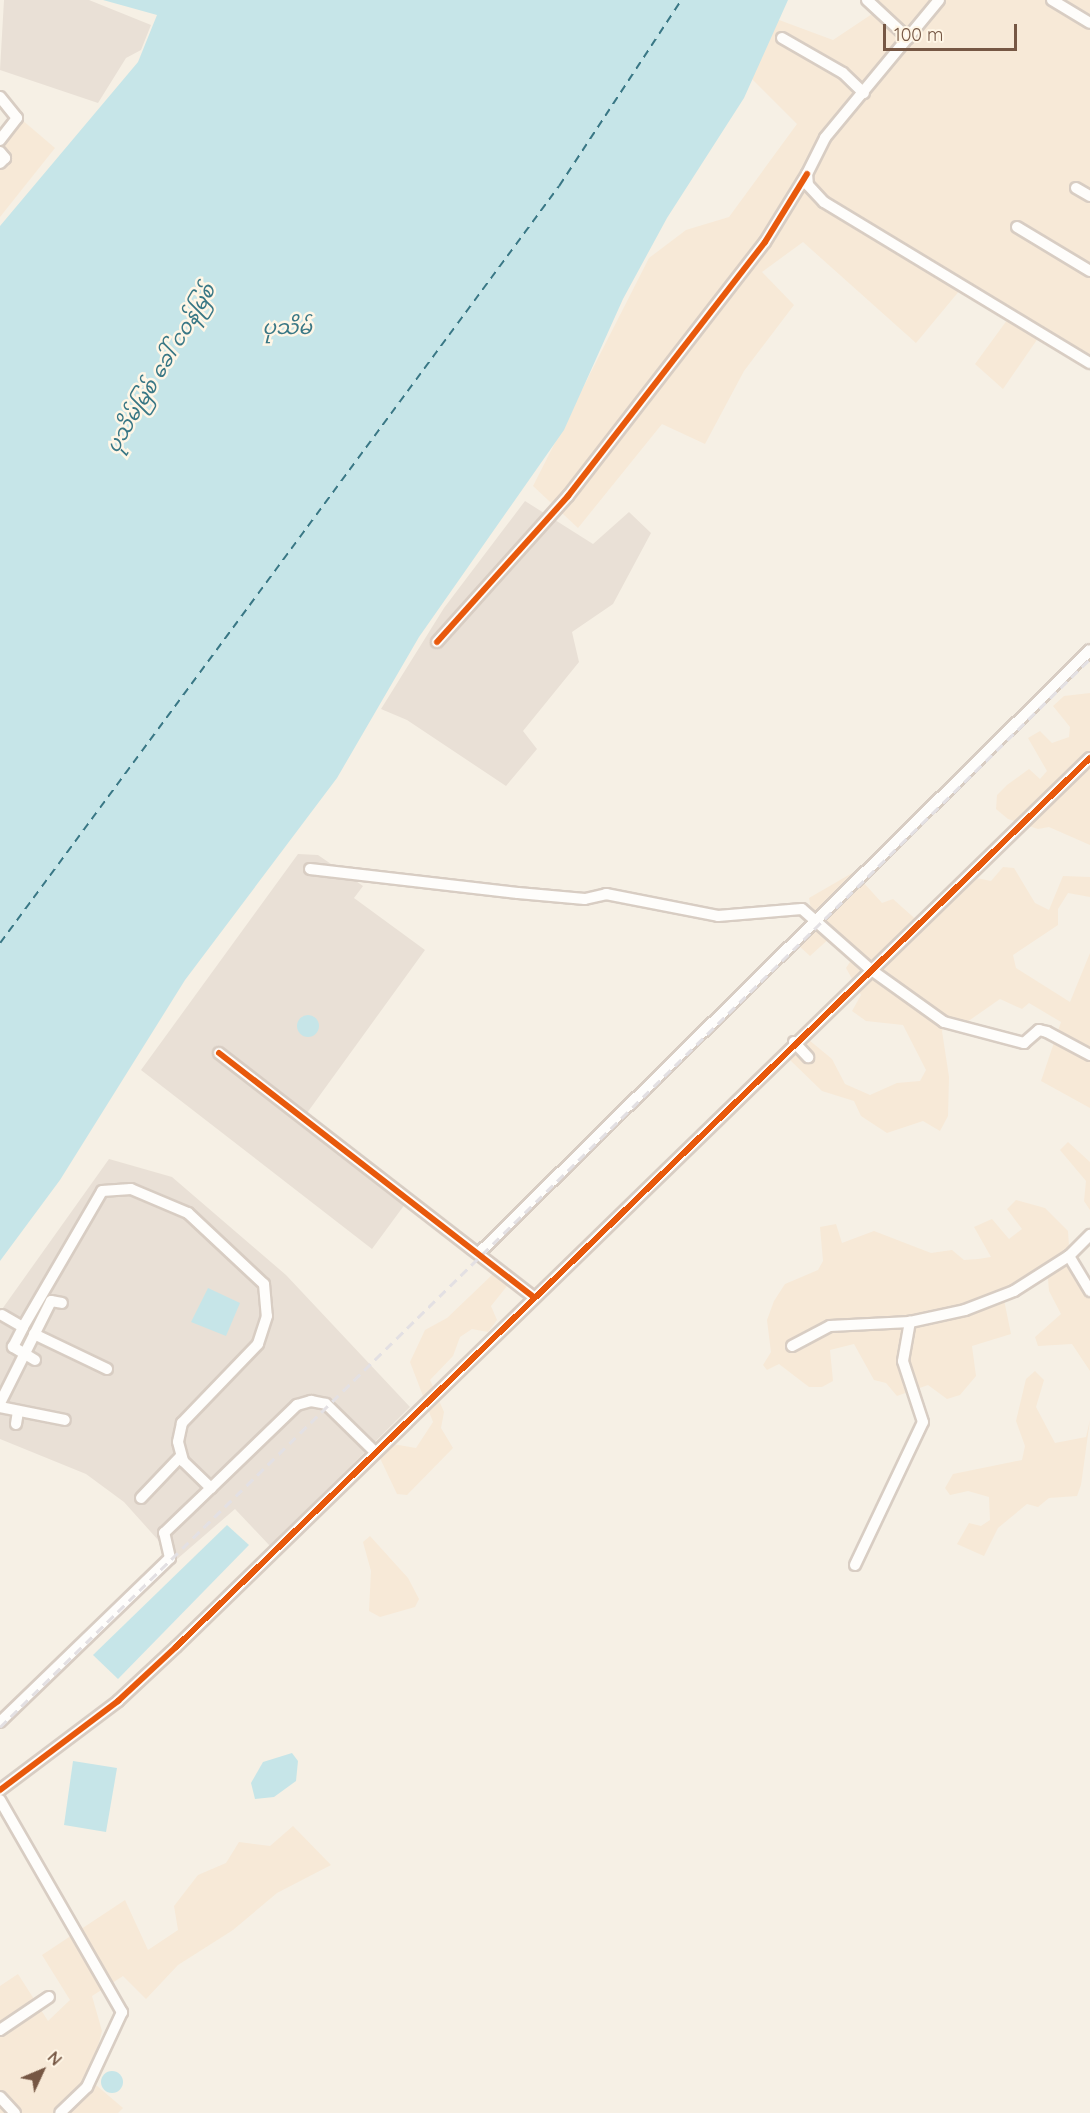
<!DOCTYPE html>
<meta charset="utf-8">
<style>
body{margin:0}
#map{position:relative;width:1090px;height:2113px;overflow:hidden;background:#f6f0e5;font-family:Quicksand,"Noto Sans Myanmar",sans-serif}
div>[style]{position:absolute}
.residential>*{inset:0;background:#f7e9d7}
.industrial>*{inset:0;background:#e9e0d6}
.water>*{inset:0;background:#c6e5e8}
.round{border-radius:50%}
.ferry>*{height:1.5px;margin-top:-0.75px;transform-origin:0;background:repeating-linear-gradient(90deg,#397785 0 8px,transparent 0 14px)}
.roads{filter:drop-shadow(2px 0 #d8cdc3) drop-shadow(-2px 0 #d8cdc3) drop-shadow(0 2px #d8cdc3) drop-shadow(0 -2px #d8cdc3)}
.minor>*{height:10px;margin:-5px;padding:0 5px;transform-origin:5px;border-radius:5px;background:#fefdfb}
.rail>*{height:3px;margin-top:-1.5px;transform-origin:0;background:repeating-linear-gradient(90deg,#e3e0e3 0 9px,transparent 0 15px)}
.cycleway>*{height:6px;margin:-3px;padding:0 3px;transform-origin:3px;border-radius:3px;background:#e8590c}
span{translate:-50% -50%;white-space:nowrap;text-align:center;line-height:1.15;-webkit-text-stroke:5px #fff6e6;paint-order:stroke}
.water-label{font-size:20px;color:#397785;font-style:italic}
.north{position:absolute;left:12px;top:2041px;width:60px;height:60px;-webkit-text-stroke:4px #fff6e6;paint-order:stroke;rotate:46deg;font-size:16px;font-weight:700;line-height:24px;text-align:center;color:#765744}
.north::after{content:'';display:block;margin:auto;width:21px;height:27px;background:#765744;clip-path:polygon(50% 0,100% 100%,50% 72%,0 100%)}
.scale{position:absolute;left:883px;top:24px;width:134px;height:27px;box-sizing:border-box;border:3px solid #765744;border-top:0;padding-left:8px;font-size:18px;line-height:21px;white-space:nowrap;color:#765744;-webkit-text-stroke:4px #fff6e6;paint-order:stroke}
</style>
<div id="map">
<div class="residential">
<i style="clip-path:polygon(873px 0,1090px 0,1090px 357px,1043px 331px,1003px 389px,975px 364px,1013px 312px,965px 284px,916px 343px,803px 242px,762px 272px,794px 305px,744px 371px,705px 444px,662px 424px,578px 528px,533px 486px,649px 258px,686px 230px,729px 217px,797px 124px,747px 74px,771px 17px,833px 40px,881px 8px)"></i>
<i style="clip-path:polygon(21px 119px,55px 148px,0 217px,0 137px)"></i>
<i style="clip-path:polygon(1090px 693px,1090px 845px,1049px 827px,1038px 829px,1008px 819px,996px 809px,997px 795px,1007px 785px,1029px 769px,1040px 779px,1047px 771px,1028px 738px,1040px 731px,1052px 743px,1069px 737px,1070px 727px,1053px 706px,1064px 696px)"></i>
<i style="clip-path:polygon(1003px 867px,1014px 868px,1035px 903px,1049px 910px,1063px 876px,1090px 877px,1090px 897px,1068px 893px,1058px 909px,1058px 925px,1013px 955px,1016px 968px,1070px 1002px,1090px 953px,1090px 1108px,1041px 1081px,1061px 1022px,1029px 1003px,1022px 1009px,1000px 999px,967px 1022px,948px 1018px,942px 1031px,949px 1077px,948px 1116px,940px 1131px,923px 1121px,887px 1133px,861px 1116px,854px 1101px,822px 1091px,790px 1060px,809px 1040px,832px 1059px,845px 1084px,870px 1095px,897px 1083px,920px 1081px,926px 1070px,903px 1025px,866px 1021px,852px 1011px,861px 995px,846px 968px,854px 956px,832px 936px,810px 956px,798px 945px,812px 914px,809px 898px,854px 872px,882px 903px,893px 899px,921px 924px,972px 877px,991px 881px)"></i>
<i style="clip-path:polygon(1068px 1142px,1090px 1162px,1090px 1210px,1084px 1201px,1086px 1181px,1060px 1150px)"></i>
<i style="clip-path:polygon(1016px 1200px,1045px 1208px,1068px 1231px,1070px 1262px,1090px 1298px,1090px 1371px,1072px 1344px,1038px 1346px,1035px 1337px,1061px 1314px,1049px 1291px,1047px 1268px,1002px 1290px,1011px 1334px,972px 1346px,976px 1376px,960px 1395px,947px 1399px,928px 1385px,897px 1396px,886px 1383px,874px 1380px,854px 1344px,830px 1350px,833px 1381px,822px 1387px,809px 1387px,779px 1364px,767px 1370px,763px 1365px,771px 1352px,767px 1320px,774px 1301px,785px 1284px,818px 1270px,823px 1261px,820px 1227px,836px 1224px,842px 1243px,874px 1231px,931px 1253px,952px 1250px,964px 1260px,978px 1259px,991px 1257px,974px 1227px,992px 1219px,1009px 1239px,1022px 1229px,1007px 1209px)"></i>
<i style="clip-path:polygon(493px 1274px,507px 1286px,491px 1306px,497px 1320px,488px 1332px,472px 1329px,460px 1337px,453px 1356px,430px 1380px,444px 1412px,441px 1428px,453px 1448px,407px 1495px,397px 1494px,378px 1454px,387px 1443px,416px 1448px,433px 1422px,410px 1362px,425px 1330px,447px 1318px)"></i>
<i style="clip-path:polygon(1035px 1371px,1044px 1380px,1036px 1407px,1055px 1443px,1086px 1437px,1090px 1420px,1081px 1485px,1077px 1496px,1049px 1498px,1038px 1507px,1027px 1504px,998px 1528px,984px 1556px,957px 1544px,969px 1523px,981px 1526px,990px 1520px,989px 1497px,968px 1491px,950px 1495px,945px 1488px,953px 1474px,1022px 1460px,1025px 1446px,1016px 1421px,1026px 1379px)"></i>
<i style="clip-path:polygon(370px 1536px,408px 1578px,419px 1599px,415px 1607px,380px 1617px,369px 1611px,371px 1571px,363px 1542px)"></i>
<i style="clip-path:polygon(293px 1826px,331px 1865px,277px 1893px,233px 1930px,178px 1965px,146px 1999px,123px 1976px,92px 1996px,102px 2031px,93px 2066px,96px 2085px,123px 2108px,118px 2113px,0 2113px,0 1986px,18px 1974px,48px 2021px,70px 2000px,42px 1955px,125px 1900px,148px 1950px,178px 1930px,174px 1906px,198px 1875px,226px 1863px,239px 1842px,270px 1846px)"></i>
</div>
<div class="industrial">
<i style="clip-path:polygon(4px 0,89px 0,151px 25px,141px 50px,126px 58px,98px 103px,0 70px)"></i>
<i style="clip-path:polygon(525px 501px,593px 544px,629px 512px,651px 533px,613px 604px,572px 632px,579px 662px,523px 731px,537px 749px,506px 786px,407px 720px,381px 709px,444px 608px)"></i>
<i style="clip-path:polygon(298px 854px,318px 855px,363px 886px,354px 898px,425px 950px,307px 1113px,411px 1196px,372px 1249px,141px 1070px)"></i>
<i style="clip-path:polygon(109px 1159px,172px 1177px,286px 1275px,410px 1407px,270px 1546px,235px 1509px,176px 1560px,124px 1502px,86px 1474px,0 1439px,0 1312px)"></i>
</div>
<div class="water">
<i style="clip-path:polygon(103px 0,788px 0,744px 98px,667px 218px,623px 299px,564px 430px,419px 637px,337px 778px,185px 980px,60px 1180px,0 1261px,0 226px,138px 62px,157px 15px)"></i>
<i class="round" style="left:297px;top:1015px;width:22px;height:22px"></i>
<i style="clip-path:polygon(208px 1288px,240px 1303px,226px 1336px,191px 1322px)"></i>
<i style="clip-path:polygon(227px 1525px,249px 1545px,118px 1679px,93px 1655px)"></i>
<i style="clip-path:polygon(292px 1753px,298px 1761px,296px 1781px,274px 1797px,255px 1799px,251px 1783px,263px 1762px)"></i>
<i style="clip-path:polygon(73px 1761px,117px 1768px,106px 1832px,64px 1825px)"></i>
<i class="round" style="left:101px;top:2071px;width:22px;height:22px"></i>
</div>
<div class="ferry">
<i style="left:0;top:943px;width:941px;rotate:-53.56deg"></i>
<i style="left:559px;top:186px;width:222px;rotate:-56.7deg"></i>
</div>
<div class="roads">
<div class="minor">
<i style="left:867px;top:0;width:56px;rotate:42.8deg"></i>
<i style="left:939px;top:0;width:179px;rotate:129.6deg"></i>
<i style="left:825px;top:138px;width:40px;rotate:116.6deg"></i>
<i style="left:807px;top:174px;width:11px;rotate:85deg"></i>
<i style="left:808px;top:185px;width:23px;rotate:47deg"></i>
<i style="left:824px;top:202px;width:311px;rotate:31.2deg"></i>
<i style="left:1052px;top:0;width:44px;rotate:31.2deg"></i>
<i style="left:782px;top:38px;width:70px;rotate:29.8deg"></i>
<i style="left:843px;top:73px;width:29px;rotate:44deg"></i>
<i style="left:0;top:97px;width:27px;rotate:51deg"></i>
<i style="left:17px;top:118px;width:28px;rotate:128deg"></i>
<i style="left:0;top:152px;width:8px;rotate:50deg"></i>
<i style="left:5px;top:158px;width:7px;rotate:135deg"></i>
<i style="left:1076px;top:188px;width:16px;rotate:30deg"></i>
<i style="left:1017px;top:227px;width:85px;rotate:31.1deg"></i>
<i style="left:437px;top:642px;width:196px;rotate:-48.1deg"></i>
<i style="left:568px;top:496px;width:321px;rotate:-52.2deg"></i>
<i style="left:765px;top:242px;width:80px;rotate:-58.3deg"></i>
<i style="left:310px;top:869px;width:209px;rotate:6.6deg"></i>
<i style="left:518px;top:893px;width:67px;rotate:5.1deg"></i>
<i style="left:585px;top:899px;width:22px;rotate:-13deg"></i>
<i style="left:606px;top:894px;width:114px;rotate:11.1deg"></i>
<i style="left:718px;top:916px;width:84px;rotate:-4.8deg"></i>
<i style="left:802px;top:909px;width:91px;rotate:41.4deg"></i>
<i style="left:870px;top:969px;width:91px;rotate:35.6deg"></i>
<i style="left:944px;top:1022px;width:83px;rotate:14.7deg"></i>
<i style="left:1024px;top:1043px;width:20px;rotate:-41deg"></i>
<i style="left:1039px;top:1030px;width:8px;rotate:14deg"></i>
<i style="left:1047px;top:1032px;width:49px;rotate:28.1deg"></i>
<i style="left:794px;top:1042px;width:21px;rotate:47deg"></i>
<i style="left:219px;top:1053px;width:398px;rotate:37.8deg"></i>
<i style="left:479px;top:1253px;width:858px;rotate:-44.62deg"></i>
<i style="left:1069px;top:1256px;width:41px;rotate:59deg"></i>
<i style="left:2px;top:1315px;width:24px;rotate:30deg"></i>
<i style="left:34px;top:1334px;width:81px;rotate:25.6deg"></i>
<i style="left:792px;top:1346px;width:43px;rotate:-27.8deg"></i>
<i style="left:830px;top:1326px;width:80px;rotate:-2.9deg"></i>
<i style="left:910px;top:1322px;width:56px;rotate:-12.3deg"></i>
<i style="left:965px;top:1310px;width:53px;rotate:-21.2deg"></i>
<i style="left:1014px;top:1291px;width:65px;rotate:-32.5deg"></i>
<i style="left:1069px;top:1256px;width:30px;rotate:-45deg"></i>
<i style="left:35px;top:1360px;width:26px;rotate:-149deg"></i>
<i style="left:13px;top:1347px;width:22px;rotate:-63deg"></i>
<i style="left:23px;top:1327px;width:157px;rotate:-59.8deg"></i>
<i style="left:102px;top:1191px;width:29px;rotate:-4deg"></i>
<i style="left:131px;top:1189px;width:62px;rotate:22.8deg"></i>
<i style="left:188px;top:1213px;width:104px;rotate:43.1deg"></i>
<i style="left:264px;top:1284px;width:32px;rotate:85deg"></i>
<i style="left:267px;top:1316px;width:29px;rotate:108deg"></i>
<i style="left:258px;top:1344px;width:110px;rotate:133.9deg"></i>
<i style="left:182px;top:1423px;width:19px;rotate:102deg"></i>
<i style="left:178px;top:1442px;width:20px;rotate:75deg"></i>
<i style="left:183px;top:1461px;width:39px;rotate:44deg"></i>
<i style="left:211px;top:1488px;width:120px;rotate:-44deg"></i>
<i style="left:297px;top:1405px;width:15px;rotate:-16deg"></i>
<i style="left:311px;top:1401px;width:15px;rotate:11deg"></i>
<i style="left:326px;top:1404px;width:69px;rotate:44.4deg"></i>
<i style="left:0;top:1403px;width:114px;rotate:-63.4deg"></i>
<i style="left:51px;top:1301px;width:11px;rotate:10deg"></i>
<i style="left:0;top:1407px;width:66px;rotate:11.3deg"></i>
<i style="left:16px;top:1424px;width:12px;rotate:-81deg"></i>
<i style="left:141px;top:1498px;width:57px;rotate:-46.4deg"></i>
<i style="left:855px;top:1565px;width:158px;rotate:-64.6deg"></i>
<i style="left:923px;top:1422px;width:64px;rotate:-108.2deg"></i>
<i style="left:903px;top:1361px;width:40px;rotate:-80deg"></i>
<i style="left:0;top:1722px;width:236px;rotate:-44deg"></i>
<i style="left:170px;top:1558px;width:26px;rotate:-103deg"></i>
<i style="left:164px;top:1533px;width:65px;rotate:-43.8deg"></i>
<i style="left:0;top:1790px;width:148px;rotate:-37deg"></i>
<i style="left:118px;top:1701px;width:79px;rotate:-43deg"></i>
<i style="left:176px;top:1647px;width:1275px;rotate:-44.21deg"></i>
<i style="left:0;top:1800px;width:245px;rotate:60.1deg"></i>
<i style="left:122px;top:2012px;width:83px;rotate:115deg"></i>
<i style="left:87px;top:2087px;width:37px;rotate:136deg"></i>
<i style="left:0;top:2030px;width:59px;rotate:-34deg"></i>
<i style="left:0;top:2097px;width:22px;rotate:47deg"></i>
</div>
</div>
<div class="rail">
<i style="left:0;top:1727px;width:1526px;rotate:-44.42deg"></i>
</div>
<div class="cycleway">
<i style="left:437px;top:642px;width:196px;rotate:-48.1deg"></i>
<i style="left:568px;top:496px;width:321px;rotate:-52.2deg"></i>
<i style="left:765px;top:242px;width:80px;rotate:-58.3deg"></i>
<i style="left:219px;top:1053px;width:398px;rotate:37.8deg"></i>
<i style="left:0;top:1790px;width:148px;rotate:-37deg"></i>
<i style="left:118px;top:1701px;width:79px;rotate:-43deg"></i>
<i style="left:176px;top:1647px;width:1275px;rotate:-44.21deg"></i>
</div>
<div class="water-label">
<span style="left:287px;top:326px">ပုသိမ်</span>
<span style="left:160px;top:368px;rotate:-59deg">ပုသိမ်မြစ် ခေါ် ငဝန်မြစ်</span>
</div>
<div class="north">N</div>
<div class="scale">100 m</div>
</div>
